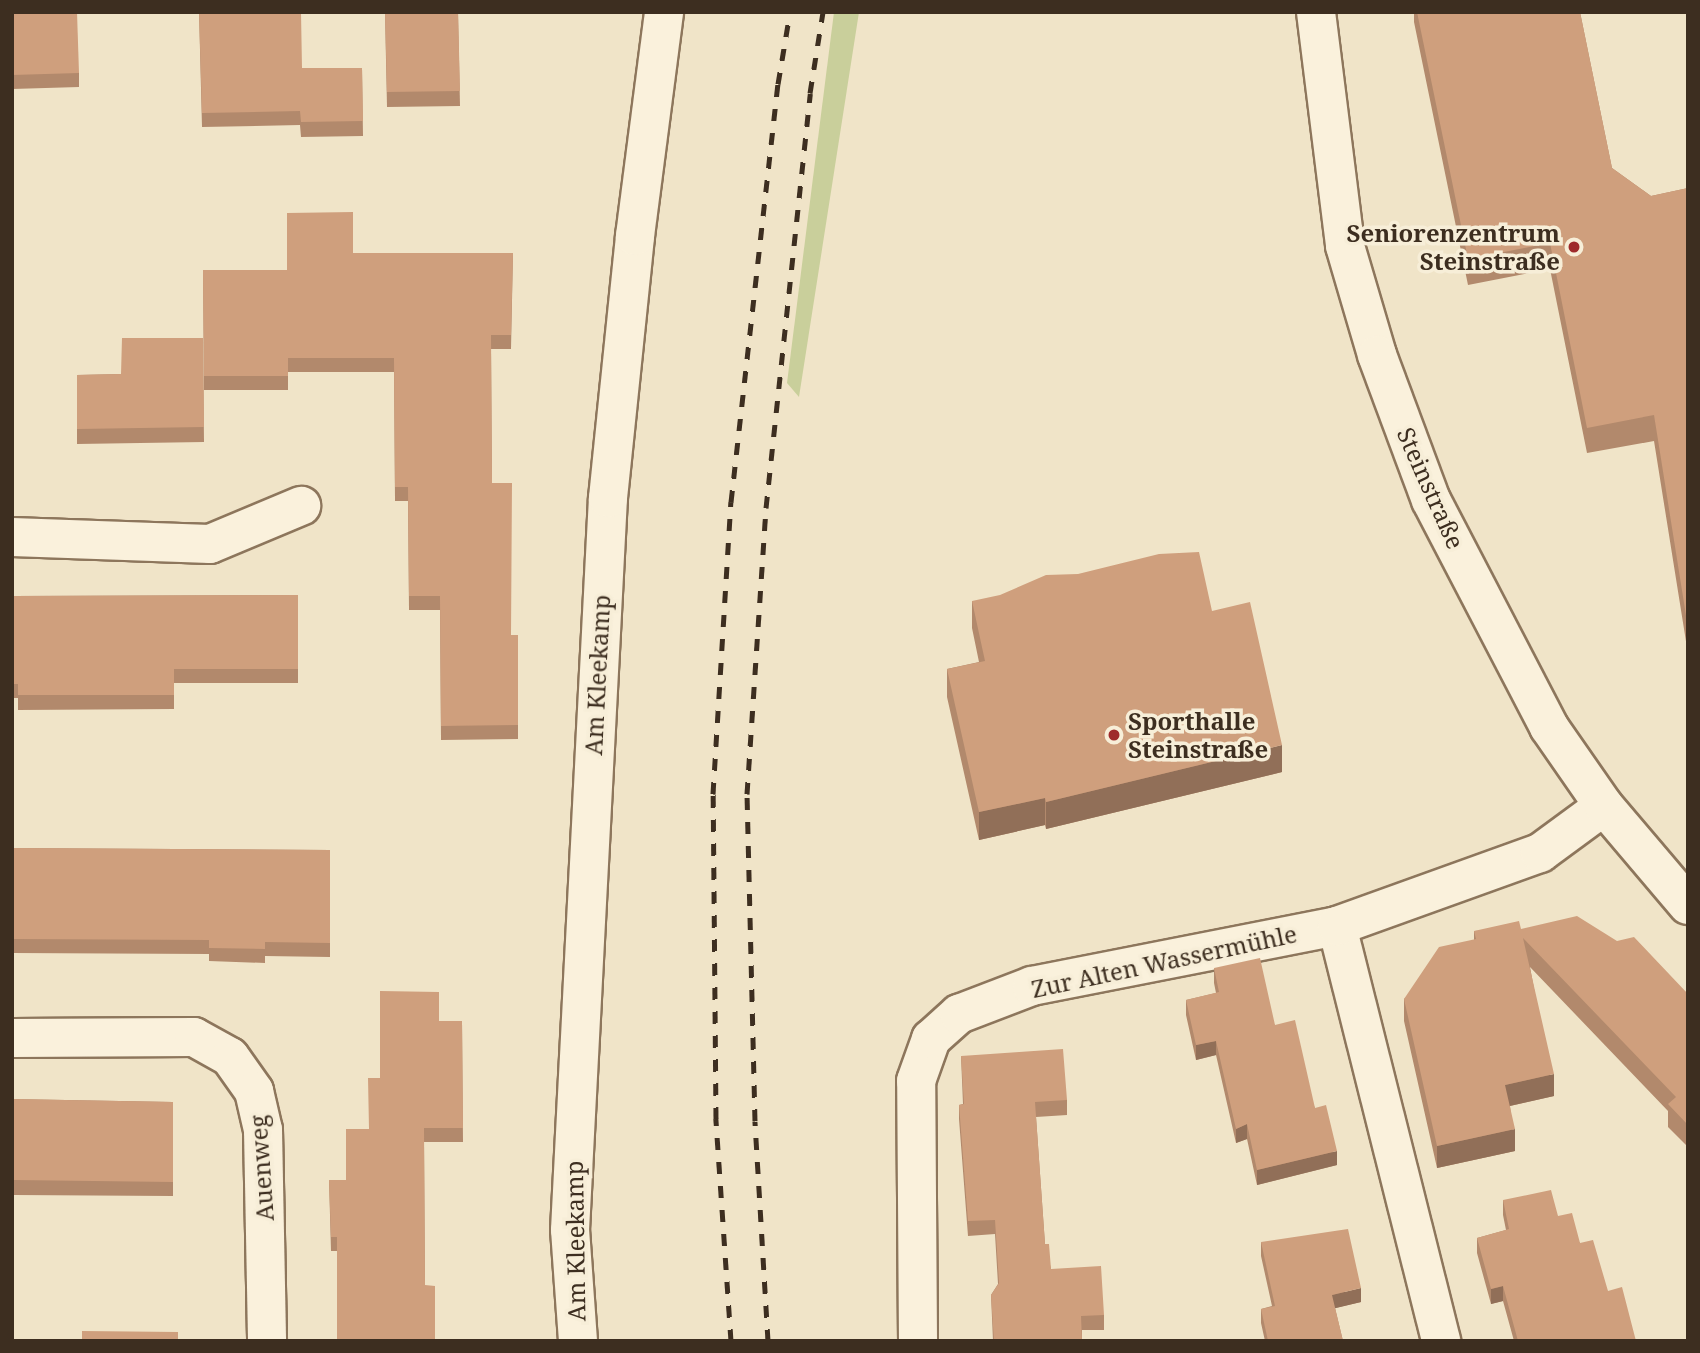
<!DOCTYPE html>
<meta charset="utf-8">
<style>
body{margin:0}
#map{position:relative;width:1700px;height:1353px;overflow:hidden;background:#f0e4c8;font-family:"Noto Serif",serif}
div>[style]{position:absolute}
.green>*{inset:0;background:#c9cf9b}
.roads{filter:drop-shadow(2px 0 #8d765c) drop-shadow(-2px 0 #8d765c) drop-shadow(0 2px #8d765c) drop-shadow(0 -2px #8d765c)}
.minor>*{height:38px;margin:-19px;padding:0 19px;transform-origin:19px;border-radius:19px;background:#faf1dc}
.secondary>*{height:38px;margin:-19px;padding:0 19px;transform-origin:19px;border-radius:19px;background:#faf1dc}
.rail>*{height:5px;margin-top:-2.5px;transform-origin:0;background:repeating-linear-gradient(90deg,#3d2e20 0 12px,transparent 0 24px)}
.wall>*{inset:0;background:#b2896c}
.shaded-wall>*{inset:0;background:#916f58}
.building>*{inset:0;background:#cf9f7d}
.dots>*{width:19px;height:19px;translate:-50% -50%;box-sizing:border-box;border:4px solid #f7eed8;border-radius:50%}
span{translate:-50% -50%;white-space:nowrap;text-align:center;line-height:1.15;-webkit-text-stroke:7px #f7eed8;paint-order:stroke}
.poi-label{font-size:24px;color:#3d2e20;font-weight:700}
.right{translate:-100% -50%;text-align:right}
.left{translate:0 -50%;text-align:left}
.street-label{font-size:24px;color:#3d2e20}
.frame{position:absolute;inset:0;border:14px solid #3d2e20;pointer-events:none}
</style>
<div id="map">
<div class="green">
<i style="clip-path:polygon(834px 12px,859px 12px,799px 397px,787px 383px)"></i>
</div>
<div class="roads">
<div class="minor">
<i style="left:12px;top:537px;width:198px;rotate:2deg"></i>
<i style="left:210px;top:544px;width:99px;rotate:-22.7deg"></i>
<i style="left:1337px;top:926px;width:428px;rotate:75.9deg"></i>
<i style="left:12px;top:1038px;width:182px;rotate:-0.3deg"></i>
<i style="left:194px;top:1037px;width:41px;rotate:29.1deg"></i>
<i style="left:230px;top:1057px;width:42px;rotate:54.8deg"></i>
<i style="left:254px;top:1091px;width:40px;rotate:77deg"></i>
<i style="left:263px;top:1130px;width:211px;rotate:88.9deg"></i>
<i style="left:578px;top:1341px;width:111px;rotate:-94.1deg"></i>
<i style="left:570px;top:1230px;width:733px;rotate:-87.03deg"></i>
<i style="left:608px;top:498px;width:263px;rotate:-84.1deg"></i>
<i style="left:635px;top:236px;width:226px;rotate:-82.6deg"></i>
<i style="left:918px;top:1341px;width:260px;rotate:-90.4deg"></i>
<i style="left:916px;top:1081px;width:45px;rotate:-70.3deg"></i>
<i style="left:931px;top:1039px;width:38px;rotate:-42deg"></i>
<i style="left:959px;top:1014px;width:78px;rotate:-21deg"></i>
<i style="left:1032px;top:986px;width:311px;rotate:-11.1deg"></i>
<i style="left:1337px;top:926px;width:216px;rotate:-19.8deg"></i>
<i style="left:1540px;top:853px;width:79px;rotate:-36.3deg"></i>
</div>
<div class="secondary">
<i style="left:1316px;top:12px;width:236px;rotate:82.9deg"></i>
<i style="left:1345px;top:246px;width:114px;rotate:73.6deg"></i>
<i style="left:1377px;top:355px;width:155px;rotate:69.6deg"></i>
<i style="left:1431px;top:500px;width:256px;rotate:62.5deg"></i>
<i style="left:1549px;top:727px;width:96px;rotate:55.2deg"></i>
<i style="left:1604px;top:806px;width:130px;rotate:49.7deg"></i>
</div>
</div>
<div class="rail">
<i style="left:731px;top:1341px;width:223px;rotate:-93.9deg"></i>
<i style="left:716px;top:1119px;width:325px;rotate:-90.5deg"></i>
<i style="left:713px;top:794px;width:293px;rotate:-86.5deg"></i>
<i style="left:731px;top:502px;width:421px;rotate:-83.6deg"></i>
<i style="left:778px;top:84px;width:73px;rotate:-80.5deg"></i>
<i style="left:768px;top:1341px;width:220px;rotate:-93.4deg"></i>
<i style="left:755px;top:1121px;width:327px;rotate:-91.4deg"></i>
<i style="left:747px;top:794px;width:287px;rotate:-86.2deg"></i>
<i style="left:766px;top:508px;width:417px;rotate:-83.9deg"></i>
<i style="left:810px;top:93px;width:82px;rotate:-80.9deg"></i>
</div>
<div class="wall">
<i style="clip-path:polygon(12px 12px,79px 73px,79px 87px,12px 89px)"></i>
<i style="clip-path:polygon(199px 12px,302px 68px,362px 68px,363px 136px,301px 137px,300px 125px,202px 127px)"></i>
<i style="clip-path:polygon(385px 12px,458px 12px,460px 106px,387px 107px)"></i>
<i style="clip-path:polygon(1414px 12px,1580px 12px,1612px 168px,1651px 196px,1688px 188px,1688px 654px,1654px 441px,1587px 453px,1550px 269px,1468px 285px,1414px 22px)"></i>
<i style="clip-path:polygon(353px 253px,513px 253px,511px 349px,491px 349px,492px 483px,511px 635px,518px 635px,518px 739px,441px 740px,440px 610px,409px 610px,408px 501px,395px 501px,394px 372px,288px 372px,288px 390px,204px 390px,203px 270px,287px 270px)"></i>
<i style="clip-path:polygon(203px 338px,204px 442px,77px 444px,77px 375px,121px 374px)"></i>
<i style="clip-path:polygon(298px 595px,298px 683px,174px 683px,174px 709px,18px 710px,18px 698px,12px 698px,12px 596px)"></i>
<i style="clip-path:polygon(972px 601px,1212px 611px,1282px 772px,1046px 829px,1045px 825px,979px 840px,947px 697px,947px 669px,979px 662px,972px 628px)"></i>
<i style="clip-path:polygon(12px 848px,330px 850px,330px 957px,265px 956px,265px 963px,209px 961px,209px 954px,12px 953px)"></i>
<i style="clip-path:polygon(1521px 929px,1688px 994px,1688px 1147px,1668px 1127px,1668px 1111px,1530px 967px,1554px 1096px,1510px 1106px,1515px 1151px,1437px 1168px,1404px 1021px,1404px 999px,1474px 940px,1474px 931px)"></i>
<i style="clip-path:polygon(1214px 968px,1275px 1025px,1315px 1108px,1337px 1165px,1257px 1185px,1247px 1139px,1236px 1143px,1216px 1055px,1196px 1060px,1186px 1015px,1186px 1000px,1216px 993px,1214px 983px)"></i>
<i style="clip-path:polygon(439px 1021px,462px 1021px,463px 1142px,424px 1142px,425px 1285px,435px 1341px,337px 1251px,331px 1251px,329px 1180px,346px 1180px,369px 1129px,380px 1078px)"></i>
<i style="clip-path:polygon(961px 1056px,1067px 1100px,1067px 1115px,1036px 1117px,1045px 1244px,1051px 1269px,1104px 1315px,1104px 1330px,1082px 1330px,1082px 1341px,993px 1341px,991px 1295px,998px 1284px,995px 1234px,968px 1236px,959px 1119px,959px 1105px,963px 1104px)"></i>
<i style="clip-path:polygon(12px 1099px,173px 1102px,173px 1196px,14px 1195px,14px 1213px,12px 1213px)"></i>
<i style="clip-path:polygon(1503px 1200px,1558px 1216px,1580px 1243px,1636px 1341px,1514px 1341px,1503px 1301px,1491px 1304px,1477px 1253px,1477px 1238px,1506px 1230px,1503px 1215px)"></i>
<i style="clip-path:polygon(1261px 1242px,1361px 1302px,1335px 1308px,1343px 1341px,1265px 1341px,1261px 1323px,1261px 1309px,1272px 1306px,1261px 1256px)"></i>
</div>
<div class="shaded-wall">
<i style="clip-path:polygon(1282px 745px,1282px 772px,1046px 829px,1046px 802px)"></i>
<i style="clip-path:polygon(1045px 798px,1045px 825px,979px 840px,979px 812px)"></i>
<i style="clip-path:polygon(1216px 1041px,1216px 1055px,1196px 1060px,1196px 1045px)"></i>
<i style="clip-path:polygon(1554px 1074px,1554px 1096px,1505px 1107px,1505px 1085px)"></i>
<i style="clip-path:polygon(1247px 1124px,1247px 1139px,1236px 1143px,1236px 1129px)"></i>
<i style="clip-path:polygon(1515px 1129px,1515px 1151px,1437px 1168px,1437px 1146px)"></i>
<i style="clip-path:polygon(1337px 1151px,1337px 1165px,1257px 1185px,1257px 1170px)"></i>
<i style="clip-path:polygon(1503px 1286px,1503px 1301px,1491px 1304px,1491px 1289px)"></i>
<i style="clip-path:polygon(1361px 1288px,1361px 1302px,1332px 1309px,1332px 1295px)"></i>
</div>
<div class="building">
<i style="clip-path:polygon(12px 12px,77px 12px,79px 73px,12px 75px)"></i>
<i style="clip-path:polygon(199px 12px,301px 12px,302px 68px,362px 68px,363px 121px,301px 122px,300px 111px,202px 113px)"></i>
<i style="clip-path:polygon(385px 12px,458px 12px,460px 91px,387px 92px)"></i>
<i style="clip-path:polygon(1417px 12px,1580px 12px,1612px 168px,1651px 196px,1688px 188px,1688px 628px,1654px 415px,1587px 428px,1550px 243px,1468px 259px)"></i>
<i style="clip-path:polygon(353px 212px,353px 253px,513px 253px,511px 335px,491px 335px,492px 483px,512px 483px,511px 635px,518px 635px,518px 725px,441px 726px,440px 596px,409px 596px,408px 487px,395px 487px,394px 358px,288px 358px,288px 376px,204px 376px,203px 270px,287px 270px,287px 213px)"></i>
<i style="clip-path:polygon(122px 338px,203px 338px,204px 427px,77px 429px,77px 375px,121px 374px)"></i>
<i style="clip-path:polygon(1199px 552px,1212px 611px,1250px 602px,1282px 745px,1046px 802px,1045px 798px,979px 812px,947px 669px,985px 661px,972px 601px,1000px 595px,1046px 575px,1078px 574px,1159px 554px)"></i>
<i style="clip-path:polygon(298px 595px,298px 669px,174px 669px,174px 695px,18px 695px,18px 684px,12px 684px,12px 596px)"></i>
<i style="clip-path:polygon(12px 848px,330px 850px,330px 943px,265px 942px,265px 949px,209px 948px,209px 940px,12px 939px)"></i>
<i style="clip-path:polygon(1577px 916px,1617px 941px,1634px 937px,1688px 994px,1688px 1125px,1668px 1104px,1676px 1097px,1523px 938px,1554px 1074px,1505px 1085px,1515px 1129px,1437px 1146px,1404px 999px,1439px 947px,1476px 939px,1474px 931px,1519px 921px,1521px 929px)"></i>
<i style="clip-path:polygon(1260px 958px,1275px 1025px,1295px 1020px,1315px 1108px,1326px 1105px,1337px 1151px,1257px 1170px,1247px 1124px,1236px 1129px,1216px 1041px,1196px 1045px,1186px 1000px,1219px 992px,1214px 968px)"></i>
<i style="clip-path:polygon(380px 991px,439px 992px,439px 1021px,462px 1021px,463px 1128px,424px 1128px,425px 1285px,435px 1286px,435px 1341px,337px 1341px,337px 1237px,331px 1237px,329px 1180px,346px 1180px,346px 1129px,369px 1129px,368px 1078px,380px 1078px)"></i>
<i style="clip-path:polygon(1063px 1049px,1067px 1100px,1035px 1102px,1045px 1244px,1049px 1244px,1051px 1269px,1101px 1266px,1104px 1315px,1081px 1316px,1082px 1341px,994px 1341px,991px 1295px,999px 1283px,995px 1220px,968px 1221px,959px 1105px,964px 1104px,961px 1056px)"></i>
<i style="clip-path:polygon(12px 1099px,173px 1102px,173px 1182px,14px 1180px,14px 1199px,12px 1199px)"></i>
<i style="clip-path:polygon(1551px 1190px,1558px 1216px,1572px 1213px,1580px 1243px,1593px 1240px,1608px 1291px,1622px 1287px,1636px 1341px,1518px 1341px,1503px 1286px,1491px 1289px,1477px 1238px,1509px 1229px,1503px 1200px)"></i>
<i style="clip-path:polygon(1348px 1229px,1361px 1288px,1332px 1295px,1343px 1341px,1268px 1341px,1261px 1309px,1275px 1306px,1261px 1242px)"></i>
<i style="clip-path:polygon(82px 1331px,178px 1332px,178px 1341px,82px 1341px)"></i>
</div>
<div class="dots">
<i style="left:1574px;top:247px;background:#9e2a2b"></i>
<i style="left:1114px;top:735px;background:#9e2a2b"></i>
</div>
<div class="poi-label">
<span class="right" style="left:1560px;top:247px">Seniorenzentrum<br>Steinstraße</span>
<span class="left" style="left:1128px;top:735px">Sporthalle<br>Steinstraße</span>
</div>
<div class="street-label">
<span style="left:1431px;top:488px;rotate:66deg">Steinstraße</span>
<span style="left:597px;top:675px;rotate:-87deg">Am Kleekamp</span>
<span style="left:1164px;top:961px;rotate:-12deg">Zur Alten Wassermühle</span>
<span style="left:261px;top:1168px;rotate:-94deg">Auenweg</span>
<span style="left:575px;top:1241px;rotate:-91deg">Am Kleekamp</span>
</div>
<div class="frame"></div>
</div>
